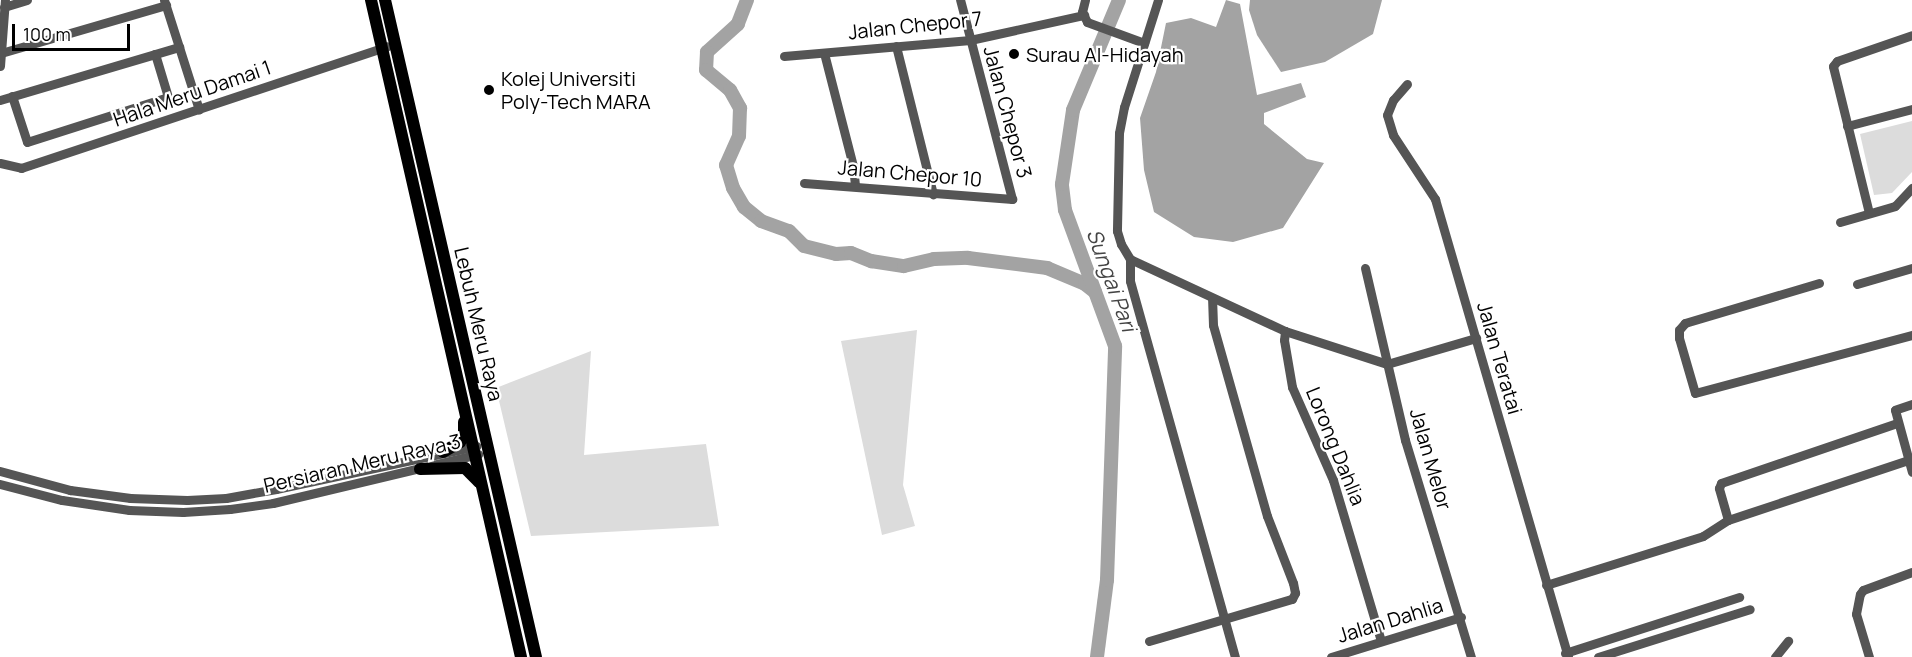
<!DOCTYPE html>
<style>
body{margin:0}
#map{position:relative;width:1912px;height:657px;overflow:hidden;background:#fff;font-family:Manrope,sans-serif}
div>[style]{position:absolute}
.green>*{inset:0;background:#dcdcdc}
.water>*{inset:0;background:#a3a3a3}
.river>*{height:14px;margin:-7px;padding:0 7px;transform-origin:7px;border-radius:7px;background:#a3a3a3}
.minor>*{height:9px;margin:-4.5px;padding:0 4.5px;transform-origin:4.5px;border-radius:4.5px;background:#555}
.major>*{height:12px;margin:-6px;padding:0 6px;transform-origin:6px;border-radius:6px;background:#000}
.dots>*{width:16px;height:16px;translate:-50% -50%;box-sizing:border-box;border:3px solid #fff;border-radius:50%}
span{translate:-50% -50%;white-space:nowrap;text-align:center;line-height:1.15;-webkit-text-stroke:4.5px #fff;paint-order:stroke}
.street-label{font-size:20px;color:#000}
.poi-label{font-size:20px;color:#000}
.left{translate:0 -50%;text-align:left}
.water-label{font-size:21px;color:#444;font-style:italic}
.scale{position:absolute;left:12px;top:24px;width:118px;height:27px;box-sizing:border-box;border:3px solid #000;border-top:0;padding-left:8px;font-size:18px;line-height:21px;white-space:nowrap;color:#000;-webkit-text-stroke:4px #fff;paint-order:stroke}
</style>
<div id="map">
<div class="green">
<i style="clip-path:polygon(1912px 121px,1912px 172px,1892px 193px,1874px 195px,1860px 134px)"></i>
<i style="clip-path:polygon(917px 330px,903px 485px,915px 526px,882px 535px,841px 341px)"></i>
<i style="clip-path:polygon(591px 351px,584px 455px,706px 444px,719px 526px,531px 536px,496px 388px)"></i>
</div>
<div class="water">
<i style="clip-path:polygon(1226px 0,1240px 4px,1257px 95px,1301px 83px,1306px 97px,1264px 113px,1264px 124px,1307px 159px,1324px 163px,1283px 228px,1233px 242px,1194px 237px,1154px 212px,1144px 170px,1140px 118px,1156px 72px,1166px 23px,1191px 18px,1216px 27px)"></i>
<i style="clip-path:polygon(1250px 0,1382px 0,1373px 34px,1325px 62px,1281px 72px,1257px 35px,1249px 10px)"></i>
</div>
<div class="river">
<i style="left:747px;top:0;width:26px;rotate:111deg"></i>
<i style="left:738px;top:24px;width:42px;rotate:137.9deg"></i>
<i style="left:707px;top:52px;width:18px;rotate:93deg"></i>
<i style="left:706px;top:70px;width:31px;rotate:40deg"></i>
<i style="left:730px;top:90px;width:21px;rotate:61deg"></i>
<i style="left:740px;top:108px;width:28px;rotate:92deg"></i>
<i style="left:739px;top:136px;width:32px;rotate:114deg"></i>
<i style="left:726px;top:165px;width:24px;rotate:73deg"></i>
<i style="left:733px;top:188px;width:22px;rotate:60deg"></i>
<i style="left:744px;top:207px;width:22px;rotate:39deg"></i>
<i style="left:761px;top:221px;width:30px;rotate:20deg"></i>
<i style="left:789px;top:231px;width:21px;rotate:45deg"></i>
<i style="left:804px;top:246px;width:33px;rotate:14deg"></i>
<i style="left:836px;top:254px;width:15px;rotate:-4deg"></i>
<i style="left:851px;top:253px;width:22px;rotate:22deg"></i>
<i style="left:871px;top:261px;width:33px;rotate:9deg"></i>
<i style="left:904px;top:266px;width:31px;rotate:-13deg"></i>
<i style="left:934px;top:259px;width:34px;rotate:-2deg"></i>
<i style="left:968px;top:258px;width:80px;rotate:7.2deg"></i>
<i style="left:1047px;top:268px;width:41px;rotate:22.8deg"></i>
<i style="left:1085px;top:284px;width:13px;rotate:39deg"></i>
<i style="left:1097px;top:657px;width:78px;rotate:-82.6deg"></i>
<i style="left:1107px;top:580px;width:234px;rotate:-88deg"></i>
<i style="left:1115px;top:346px;width:145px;rotate:-110.2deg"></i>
<i style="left:1065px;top:210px;width:26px;rotate:-97deg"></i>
<i style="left:1062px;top:184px;width:75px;rotate:-81.5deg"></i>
<i style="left:1073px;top:110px;width:119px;rotate:-67.3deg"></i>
</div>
<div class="minor">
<i style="left:164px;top:0;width:115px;rotate:72.3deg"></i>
<i style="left:1085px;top:0;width:12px;rotate:104deg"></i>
<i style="left:1082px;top:12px;width:11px;rotate:63deg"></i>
<i style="left:1087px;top:22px;width:61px;rotate:20.2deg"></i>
<i style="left:1158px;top:0;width:112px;rotate:107.6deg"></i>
<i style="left:1124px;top:107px;width:26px;rotate:101deg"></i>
<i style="left:1119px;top:133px;width:98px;rotate:91.2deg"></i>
<i style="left:1117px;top:231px;width:14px;rotate:73deg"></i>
<i style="left:1121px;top:244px;width:17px;rotate:59deg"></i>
<i style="left:1130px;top:259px;width:171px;rotate:24.9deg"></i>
<i style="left:1285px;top:331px;width:107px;rotate:17.9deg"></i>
<i style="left:1387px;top:364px;width:93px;rotate:-16.3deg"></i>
<i style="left:4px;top:7px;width:24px;rotate:-17deg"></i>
<i style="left:896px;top:46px;width:153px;rotate:76deg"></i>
<i style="left:1px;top:53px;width:172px;rotate:-16.2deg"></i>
<i style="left:824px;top:53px;width:117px;rotate:75.6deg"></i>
<i style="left:853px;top:166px;width:20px;rotate:84deg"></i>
<i style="left:784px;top:56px;width:187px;rotate:-4.9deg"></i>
<i style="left:970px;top:40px;width:117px;rotate:-12.4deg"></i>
<i style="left:0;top:66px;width:66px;rotate:-85.7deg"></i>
<i style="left:1407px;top:84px;width:21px;rotate:131deg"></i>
<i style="left:1393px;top:100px;width:16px;rotate:112deg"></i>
<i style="left:1387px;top:115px;width:21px;rotate:73deg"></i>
<i style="left:1393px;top:135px;width:77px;rotate:56.7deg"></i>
<i style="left:1435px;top:199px;width:477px;rotate:73.8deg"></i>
<i style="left:12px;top:96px;width:48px;rotate:71.9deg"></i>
<i style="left:27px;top:142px;width:148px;rotate:-17.7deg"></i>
<i style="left:168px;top:97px;width:45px;rotate:-106.8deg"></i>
<i style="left:0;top:100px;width:187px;rotate:-16.5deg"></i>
<i style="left:1847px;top:126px;width:67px;rotate:-14.7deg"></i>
<i style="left:0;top:163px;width:22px;rotate:13deg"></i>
<i style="left:21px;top:168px;width:386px;rotate:-18.4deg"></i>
<i style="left:804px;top:183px;width:209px;rotate:4.4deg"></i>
<i style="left:1012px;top:199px;width:206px;rotate:-104.6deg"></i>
<i style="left:1869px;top:213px;width:151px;rotate:-103.8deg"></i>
<i style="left:1833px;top:66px;width:6px;rotate:-51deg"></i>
<i style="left:1837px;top:61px;width:79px;rotate:-19.1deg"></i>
<i style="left:1840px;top:222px;width:57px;rotate:-16.2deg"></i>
<i style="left:1895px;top:206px;width:25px;rotate:-47deg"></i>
<i style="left:1130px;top:259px;width:22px;rotate:90deg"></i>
<i style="left:1130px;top:281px;width:390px;rotate:74.4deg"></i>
<i style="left:1365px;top:268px;width:177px;rotate:76.9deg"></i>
<i style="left:1405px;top:440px;width:227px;rotate:73.1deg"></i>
<i style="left:1819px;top:283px;width:140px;rotate:163.4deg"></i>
<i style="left:1685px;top:323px;width:9px;rotate:131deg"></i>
<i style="left:1679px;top:330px;width:8px;rotate:90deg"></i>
<i style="left:1679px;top:338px;width:57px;rotate:73.8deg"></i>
<i style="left:1695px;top:393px;width:225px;rotate:-15deg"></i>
<i style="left:1857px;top:284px;width:57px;rotate:-16.2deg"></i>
<i style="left:1285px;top:331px;width:9px;rotate:96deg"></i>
<i style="left:1284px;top:340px;width:48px;rotate:80.3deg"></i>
<i style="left:1292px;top:387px;width:102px;rotate:66.2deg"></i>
<i style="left:1333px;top:480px;width:168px;rotate:73.4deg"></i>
<i style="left:1912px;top:404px;width:18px;rotate:161deg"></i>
<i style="left:1895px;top:410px;width:64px;rotate:74.7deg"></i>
<i style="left:0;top:471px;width:73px;rotate:15.2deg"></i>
<i style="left:70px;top:490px;width:61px;rotate:7.6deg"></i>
<i style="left:130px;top:498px;width:57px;rotate:2deg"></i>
<i style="left:187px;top:500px;width:39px;rotate:-3deg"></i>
<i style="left:226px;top:498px;width:51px;rotate:-10.2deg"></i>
<i style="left:276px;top:489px;width:205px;rotate:-12.1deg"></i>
<i style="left:0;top:484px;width:64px;rotate:14.5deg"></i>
<i style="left:62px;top:500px;width:68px;rotate:8.5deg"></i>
<i style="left:129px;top:510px;width:54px;rotate:2.1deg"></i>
<i style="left:183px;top:512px;width:47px;rotate:-3.7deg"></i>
<i style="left:230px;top:509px;width:43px;rotate:-7.9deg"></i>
<i style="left:273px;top:503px;width:211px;rotate:-13.4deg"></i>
<i style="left:1728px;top:520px;width:33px;rotate:-106deg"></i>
<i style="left:1719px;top:488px;width:5px;rotate:-68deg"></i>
<i style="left:1721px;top:483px;width:186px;rotate:-18.8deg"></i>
<i style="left:1546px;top:585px;width:164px;rotate:-17.3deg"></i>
<i style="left:1703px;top:536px;width:30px;rotate:-33deg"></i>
<i style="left:1728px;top:520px;width:190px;rotate:-18.4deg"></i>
<i style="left:1149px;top:641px;width:149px;rotate:-16.4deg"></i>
<i style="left:1292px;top:599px;width:7px;rotate:-63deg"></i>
<i style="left:1295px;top:593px;width:10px;rotate:-101deg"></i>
<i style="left:1293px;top:583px;width:72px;rotate:-111.2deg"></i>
<i style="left:1267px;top:516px;width:198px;rotate:-105.8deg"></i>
<i style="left:1213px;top:325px;width:27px;rotate:-92deg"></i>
<i style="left:1565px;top:653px;width:183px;rotate:-17.8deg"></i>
<i style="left:1331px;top:657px;width:136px;rotate:-17.1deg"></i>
<i style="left:1598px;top:657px;width:159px;rotate:-17.5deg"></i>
<i style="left:1775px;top:657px;width:21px;rotate:-51deg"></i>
<i style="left:1869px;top:657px;width:45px;rotate:-106.8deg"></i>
<i style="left:1856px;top:614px;width:20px;rotate:-79deg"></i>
<i style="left:1860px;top:594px;width:5px;rotate:-53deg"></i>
<i style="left:1863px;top:590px;width:52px;rotate:-20.2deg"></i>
</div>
<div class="major">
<i style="left:371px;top:0;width:674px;rotate:77.14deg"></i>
<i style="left:385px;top:0;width:674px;rotate:77.06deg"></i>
<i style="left:443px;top:452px;width:20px;rotate:-30deg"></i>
<i style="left:460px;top:442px;width:9px;rotate:-63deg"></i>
<i style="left:464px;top:434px;width:12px;rotate:-90deg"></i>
<i style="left:420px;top:469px;width:45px;rotate:-1.3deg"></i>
<i style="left:465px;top:468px;width:20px;rotate:45deg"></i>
</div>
<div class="dots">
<i style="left:1014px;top:54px;background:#000"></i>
<i style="left:489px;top:90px;background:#000"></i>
</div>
<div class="street-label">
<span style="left:915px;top:25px;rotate:-6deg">Jalan Chepor 7</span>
<span style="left:192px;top:93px;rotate:-19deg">Hala Meru Damai 1</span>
<span style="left:1008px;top:112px;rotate:75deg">Jalan Chepor 3</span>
<span style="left:910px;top:173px;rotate:5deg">Jalan Chepor 10</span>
<span style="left:479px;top:324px;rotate:77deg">Lebuh Meru Raya</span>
<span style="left:1500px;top:358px;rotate:74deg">Jalan Teratai</span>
<span style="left:1336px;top:446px;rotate:68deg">Lorong Dahlia</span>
<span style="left:1431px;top:459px;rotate:74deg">Jalan Melor</span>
<span style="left:362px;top:463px;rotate:-13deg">Persiaran Meru Raya 3</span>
<span style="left:1390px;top:620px;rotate:-17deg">Jalan Dahlia</span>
</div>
<div class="poi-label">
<span class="left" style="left:1026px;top:54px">Surau Al-Hidayah</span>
<span class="left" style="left:501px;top:90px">Kolej Universiti<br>Poly-Tech MARA</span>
</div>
<div class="water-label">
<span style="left:1112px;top:280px;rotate:70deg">Sungai Pari</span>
</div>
<div class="scale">100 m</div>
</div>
